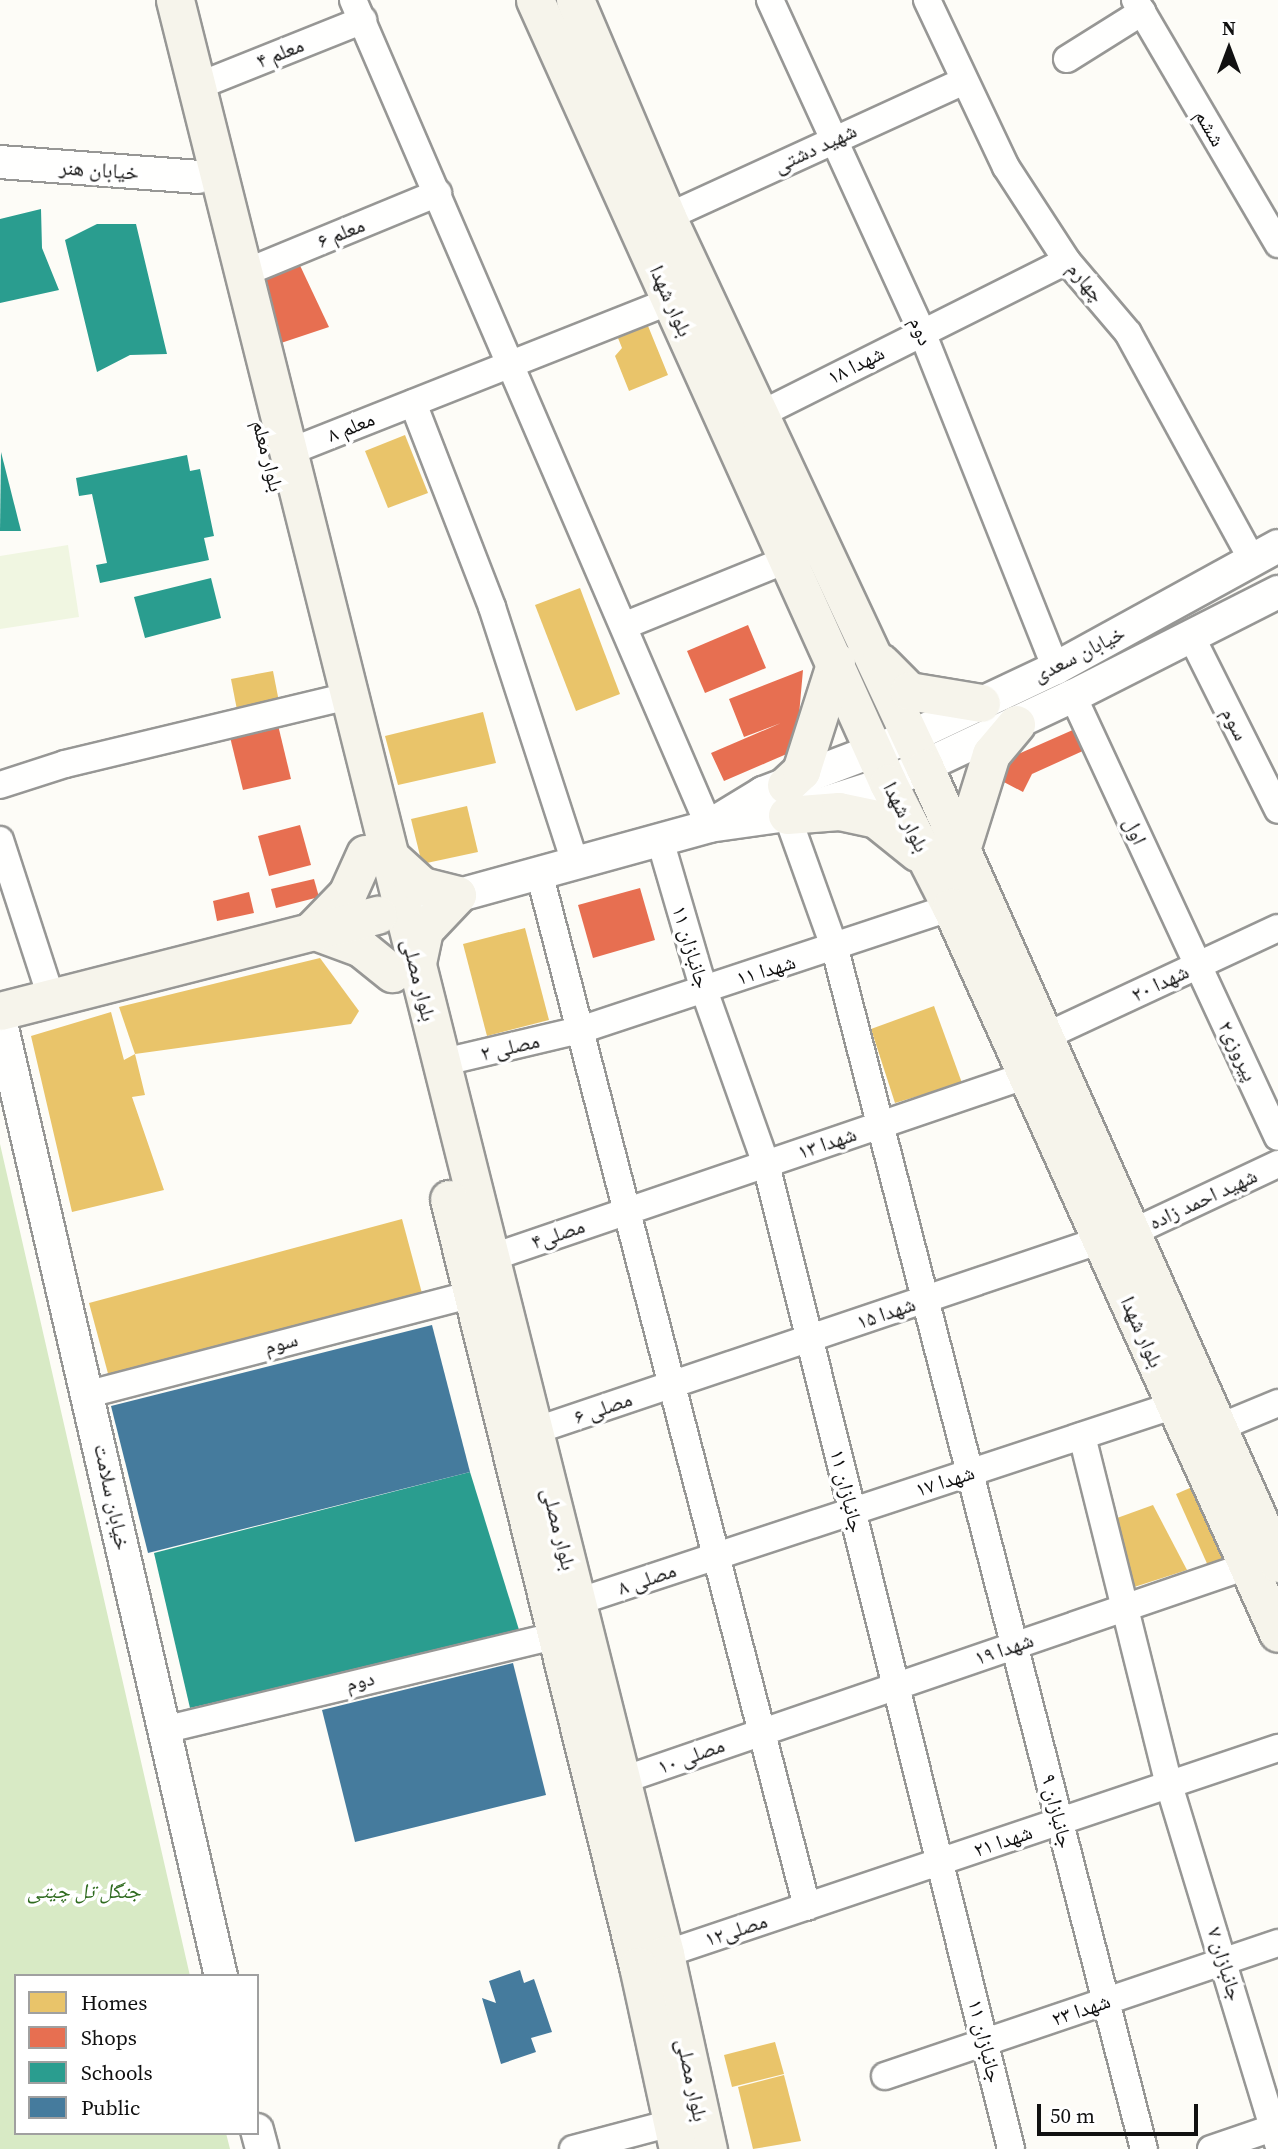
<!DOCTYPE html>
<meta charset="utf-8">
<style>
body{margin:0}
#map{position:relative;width:1278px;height:2149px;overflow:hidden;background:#fdfcf7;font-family:"Source Serif 4","Noto Naskh Arabic",serif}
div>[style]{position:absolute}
.forest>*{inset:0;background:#d8eac5}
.pitch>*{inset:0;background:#f0f6e1}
.homes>*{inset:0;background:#e9c46a}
.shops>*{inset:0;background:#e76f51}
.schools>*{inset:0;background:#2a9d8f}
.public>*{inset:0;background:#457b9d}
.roads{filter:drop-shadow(2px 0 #979795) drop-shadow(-2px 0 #979795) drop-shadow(0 2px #979795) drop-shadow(0 -2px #979795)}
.minor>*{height:26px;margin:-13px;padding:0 13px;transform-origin:13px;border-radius:13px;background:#fffffe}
.tertiary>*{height:32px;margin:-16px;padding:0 16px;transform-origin:16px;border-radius:16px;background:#fffffe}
.secondary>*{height:37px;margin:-18.5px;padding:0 18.5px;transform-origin:18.5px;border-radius:18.5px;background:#f6f4eb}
span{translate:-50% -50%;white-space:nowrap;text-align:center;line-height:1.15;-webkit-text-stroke:7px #fff;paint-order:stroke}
.street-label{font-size:21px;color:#111}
.park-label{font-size:21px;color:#2f6b1f;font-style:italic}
.legend{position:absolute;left:14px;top:1974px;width:245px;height:161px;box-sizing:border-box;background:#fff;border:2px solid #a0a0a0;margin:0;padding:9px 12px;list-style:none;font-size:21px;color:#111}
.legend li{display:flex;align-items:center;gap:14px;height:35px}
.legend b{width:35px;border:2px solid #a0a0a0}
.north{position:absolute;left:1194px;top:14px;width:70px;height:70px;-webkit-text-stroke:5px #fff;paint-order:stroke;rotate:0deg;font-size:19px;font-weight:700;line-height:28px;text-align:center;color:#111}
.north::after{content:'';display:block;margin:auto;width:24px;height:32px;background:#111;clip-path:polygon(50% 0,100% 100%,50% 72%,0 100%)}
.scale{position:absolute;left:1037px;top:2104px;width:161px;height:32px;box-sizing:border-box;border:4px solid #111;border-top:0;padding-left:9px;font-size:21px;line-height:24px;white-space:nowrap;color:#111;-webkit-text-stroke:5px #fff;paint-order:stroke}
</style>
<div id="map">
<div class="forest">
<i style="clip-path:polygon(0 1144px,190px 1976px,16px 1976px,16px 2133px,226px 2133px,230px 2149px,0 2149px)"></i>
</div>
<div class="pitch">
<i style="clip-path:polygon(68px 545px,79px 617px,0 629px,0 556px)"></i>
</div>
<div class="homes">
<i style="clip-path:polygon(646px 321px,668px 375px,629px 391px,615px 356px,622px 348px,616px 333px)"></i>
<i style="clip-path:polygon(405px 435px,428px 493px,388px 508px,365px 451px)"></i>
<i style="clip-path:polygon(580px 588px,620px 694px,576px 711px,535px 605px)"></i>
<i style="clip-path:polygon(273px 671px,280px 707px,238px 715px,231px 679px)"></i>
<i style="clip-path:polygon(483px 712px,496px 763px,398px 785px,385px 736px)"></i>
<i style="clip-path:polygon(467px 806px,478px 852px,422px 864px,411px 819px)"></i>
<i style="clip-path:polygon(525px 928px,549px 1020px,487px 1036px,463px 944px)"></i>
<i style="clip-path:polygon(320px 958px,359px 1011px,351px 1024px,135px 1054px,119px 1007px)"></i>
<i style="clip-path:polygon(934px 1006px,962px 1083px,895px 1103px,871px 1029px)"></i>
<i style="clip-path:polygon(111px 1012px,124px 1060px,135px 1054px,145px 1095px,132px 1097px,164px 1190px,72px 1212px,31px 1036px)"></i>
<i style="clip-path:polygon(402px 1219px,423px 1297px,110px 1381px,89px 1303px)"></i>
<i style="clip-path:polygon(1199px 1484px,1231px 1558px,1213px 1577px,1176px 1494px)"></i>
<i style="clip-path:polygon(1153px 1505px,1187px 1570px,1128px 1589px,1106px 1522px)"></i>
<i style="clip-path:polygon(775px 2042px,784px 2074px,732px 2087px,724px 2055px)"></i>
<i style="clip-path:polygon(784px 2075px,801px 2141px,753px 2149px,738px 2087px)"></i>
</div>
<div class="shops">
<i style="clip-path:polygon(296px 257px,329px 327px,269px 347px,251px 276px)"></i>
<i style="clip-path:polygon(748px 625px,766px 668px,705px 693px,687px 651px)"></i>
<i style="clip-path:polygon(803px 670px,799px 715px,789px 753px,724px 781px,711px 753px,781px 723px,744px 737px,729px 699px)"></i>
<i style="clip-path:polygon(278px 725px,291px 779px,243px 790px,230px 737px)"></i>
<i style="clip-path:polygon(1075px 729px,1085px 750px,1032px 774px,1023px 792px,1000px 780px,1000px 762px)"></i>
<i style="clip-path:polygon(300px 825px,311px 865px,269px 876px,258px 836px)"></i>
<i style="clip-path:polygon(314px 879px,319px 897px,276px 908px,271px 889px)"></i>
<i style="clip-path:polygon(640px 888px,655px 940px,593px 958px,578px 905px)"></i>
<i style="clip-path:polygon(249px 892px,254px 913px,217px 921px,213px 901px)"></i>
</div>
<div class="schools">
<i style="clip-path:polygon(41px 209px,42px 248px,59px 290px,0 303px,0 219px)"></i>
<i style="clip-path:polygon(97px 224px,136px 224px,167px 354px,130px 355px,97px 372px,65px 240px)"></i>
<i style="clip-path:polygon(1px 452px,21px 531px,0 531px)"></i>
<i style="clip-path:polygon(187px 455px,190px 471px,200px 469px,214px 536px,204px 538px,209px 560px,100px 583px,96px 565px,107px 563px,92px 494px,79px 496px,76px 478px)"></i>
<i style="clip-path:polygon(211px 578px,221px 618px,145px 638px,134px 597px)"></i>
<i style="clip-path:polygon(470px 1472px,520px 1633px,190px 1708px,154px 1553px)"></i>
</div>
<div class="public">
<i style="clip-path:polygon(432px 1325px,470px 1472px,148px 1553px,111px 1406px)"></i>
<i style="clip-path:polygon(513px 1663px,546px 1795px,355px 1842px,322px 1710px)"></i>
<i style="clip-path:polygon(520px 1970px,524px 1983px,534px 1979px,552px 2032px,531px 2038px,536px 2052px,501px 2064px,482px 1998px,496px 2003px,489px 1981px)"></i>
</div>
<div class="roads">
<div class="minor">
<i style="left:353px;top:0;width:899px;rotate:66.68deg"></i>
<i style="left:770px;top:0;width:365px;rotate:65.4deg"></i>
<i style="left:922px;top:332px;width:362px;rotate:68.3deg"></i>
<i style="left:927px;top:0;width:185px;rotate:64.7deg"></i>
<i style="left:1006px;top:167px;width:112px;rotate:57deg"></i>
<i style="left:1067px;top:261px;width:94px;rotate:49.7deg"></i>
<i style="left:1128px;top:333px;width:260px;rotate:61.3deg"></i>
<i style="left:1142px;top:12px;width:269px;rotate:59.6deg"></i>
<i style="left:1067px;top:59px;width:89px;rotate:-32.1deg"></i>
<i style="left:1142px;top:12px;width:14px;rotate:-120deg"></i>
<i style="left:198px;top:86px;width:178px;rotate:-21.8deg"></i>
<i style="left:667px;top:217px;width:327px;rotate:-24.6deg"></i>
<i style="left:244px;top:273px;width:210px;rotate:-22.4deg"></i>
<i style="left:413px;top:403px;width:219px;rotate:68.8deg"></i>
<i style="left:492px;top:607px;width:268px;rotate:72deg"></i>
<i style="left:759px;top:415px;width:344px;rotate:-26.6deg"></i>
<i style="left:289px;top:452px;width:411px;rotate:-21.6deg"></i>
<i style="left:626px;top:625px;width:191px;rotate:-22.1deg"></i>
<i style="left:1192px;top:638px;width:192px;rotate:63.4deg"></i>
<i style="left:1073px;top:696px;width:486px;rotate:65.1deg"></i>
<i style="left:0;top:785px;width:68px;rotate:-17.9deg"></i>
<i style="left:65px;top:764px;width:275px;rotate:-13.5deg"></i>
<i style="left:787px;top:815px;width:142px;rotate:70.3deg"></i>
<i style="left:835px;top:949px;width:1239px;rotate:75.56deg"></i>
<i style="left:0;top:840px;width:165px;rotate:72deg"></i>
<i style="left:660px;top:840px;width:156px;rotate:73.7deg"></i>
<i style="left:704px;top:990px;width:185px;rotate:70.4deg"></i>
<i style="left:766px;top:1164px;width:1015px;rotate:76.03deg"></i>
<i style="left:539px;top:872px;width:1069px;rotate:75.48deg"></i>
<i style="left:1042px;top:1038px;width:260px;rotate:-25deg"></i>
<i style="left:440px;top:1063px;width:144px;rotate:-13.3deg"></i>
<i style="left:580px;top:1030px;width:391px;rotate:-18.3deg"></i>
<i style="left:1129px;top:1234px;width:165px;rotate:-25.2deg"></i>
<i style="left:490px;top:1258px;width:567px;rotate:-18.82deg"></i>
<i style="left:89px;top:1394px;width:396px;rotate:-14.6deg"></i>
<i style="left:1220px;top:1427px;width:63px;rotate:-22.5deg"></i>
<i style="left:534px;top:1431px;width:598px;rotate:-18.62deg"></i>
<i style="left:1082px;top:1436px;width:360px;rotate:76deg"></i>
<i style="left:1169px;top:1785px;width:375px;rotate:73.1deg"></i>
<i style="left:577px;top:1602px;width:630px;rotate:-18.23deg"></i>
<i style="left:163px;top:1730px;width:406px;rotate:-13.5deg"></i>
<i style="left:620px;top:1781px;width:663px;rotate:-18.93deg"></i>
<i style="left:665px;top:1954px;width:647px;rotate:-18.58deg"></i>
<i style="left:885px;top:2076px;width:415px;rotate:-18.7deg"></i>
<i style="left:573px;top:2149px;width:121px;rotate:-14.8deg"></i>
<i style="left:1211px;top:2149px;width:71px;rotate:-18.9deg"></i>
</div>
<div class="tertiary">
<i style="left:0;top:162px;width:199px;rotate:4.3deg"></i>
<i style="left:719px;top:820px;width:52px;rotate:-31.5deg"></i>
<i style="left:763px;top:793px;width:157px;rotate:-20.9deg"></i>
<i style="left:910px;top:737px;width:161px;rotate:-25.3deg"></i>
<i style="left:1056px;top:668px;width:253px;rotate:-28.8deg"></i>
<i style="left:434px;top:902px;width:285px;rotate:-15.4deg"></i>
<i style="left:709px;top:826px;width:79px;rotate:-8deg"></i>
<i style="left:787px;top:815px;width:106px;rotate:-17.6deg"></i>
<i style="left:888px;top:783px;width:204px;rotate:-25.2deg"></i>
<i style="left:1073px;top:696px;width:230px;rotate:-26.9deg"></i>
<i style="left:0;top:1019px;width:982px;rotate:77deg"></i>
<i style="left:257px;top:2130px;width:20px;rotate:75deg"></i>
</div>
<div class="secondary">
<i style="left:175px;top:0;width:2015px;rotate:75.92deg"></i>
<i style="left:665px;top:1954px;width:200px;rotate:77.6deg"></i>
<i style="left:535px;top:0;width:859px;rotate:65.73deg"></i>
<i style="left:888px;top:783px;width:139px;rotate:63.1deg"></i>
<i style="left:951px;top:907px;width:796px;rotate:65.75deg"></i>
<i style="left:575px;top:0;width:236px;rotate:67deg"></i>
<i style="left:667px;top:217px;width:608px;rotate:64.91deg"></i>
<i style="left:925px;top:768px;width:870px;rotate:66.06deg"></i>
<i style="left:880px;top:662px;width:41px;rotate:45deg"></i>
<i style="left:909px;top:691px;width:73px;rotate:9.5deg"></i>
<i style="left:786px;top:785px;width:21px;rotate:-43deg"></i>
<i style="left:801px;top:771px;width:115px;rotate:-72.3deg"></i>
<i style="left:787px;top:815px;width:52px;rotate:-4.4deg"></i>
<i style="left:839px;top:811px;width:38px;rotate:12deg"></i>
<i style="left:876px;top:819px;width:53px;rotate:38.8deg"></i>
<i style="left:960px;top:853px;width:104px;rotate:-72.6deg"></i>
<i style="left:991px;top:754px;width:39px;rotate:-50deg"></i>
<i style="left:365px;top:854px;width:44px;rotate:114.2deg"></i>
<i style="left:347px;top:894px;width:50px;rotate:134.2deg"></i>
<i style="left:312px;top:930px;width:52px;rotate:20.2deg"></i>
<i style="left:361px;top:948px;width:40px;rotate:39deg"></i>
<i style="left:387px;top:854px;width:47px;rotate:42.4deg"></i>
<i style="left:422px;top:886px;width:36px;rotate:14deg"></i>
<i style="left:457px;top:895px;width:48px;rotate:133.3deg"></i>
<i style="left:424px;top:930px;width:38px;rotate:102deg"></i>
<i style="left:0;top:1011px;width:390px;rotate:-14.3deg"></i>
<i style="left:449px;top:1199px;width:790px;rotate:76.16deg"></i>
<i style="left:638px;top:1966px;width:187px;rotate:77.7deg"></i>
</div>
</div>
<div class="street-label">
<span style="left:280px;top:53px;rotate:-22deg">معلم ۴</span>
<span style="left:1210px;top:128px;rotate:60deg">ششم</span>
<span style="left:815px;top:148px;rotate:-25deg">شهید دشتی</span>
<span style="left:99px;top:170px;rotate:4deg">خیابان هنر</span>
<span style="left:341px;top:233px;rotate:-22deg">معلم ۶</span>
<span style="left:1086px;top:282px;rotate:50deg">چهارم</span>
<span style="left:671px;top:301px;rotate:66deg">بلوار شهدا</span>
<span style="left:921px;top:331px;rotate:67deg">دوم</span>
<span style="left:856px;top:365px;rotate:-27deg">شهدا ۱۸</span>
<span style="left:351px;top:427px;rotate:-22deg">معلم ۸</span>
<span style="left:268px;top:456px;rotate:76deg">بلوار معلم</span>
<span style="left:1079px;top:654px;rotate:-27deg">خیابان سعدی</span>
<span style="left:1235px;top:724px;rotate:63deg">سوم</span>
<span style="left:906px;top:817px;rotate:63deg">بلوار شهدا</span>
<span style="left:1135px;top:831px;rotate:65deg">اول</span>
<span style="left:691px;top:947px;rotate:73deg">جانبازان ۱۱</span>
<span style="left:766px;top:970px;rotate:-17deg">شهدا ۱۱</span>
<span style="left:419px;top:980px;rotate:76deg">بلوار مصلی</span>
<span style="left:1160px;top:983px;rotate:-25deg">شهدا ۲۰</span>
<span style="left:510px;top:1047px;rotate:-13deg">مصلی ۲</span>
<span style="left:1238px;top:1051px;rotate:65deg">پیروزی۲</span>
<span style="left:827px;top:1143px;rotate:-19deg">شهدا ۱۳</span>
<span style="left:1203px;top:1199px;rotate:-25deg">شهید احمد زاده</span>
<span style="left:558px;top:1234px;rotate:-19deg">مصلی۴</span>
<span style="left:886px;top:1313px;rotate:-19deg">شهدا ۱۵</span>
<span style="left:1142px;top:1332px;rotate:66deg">بلوار شهدا</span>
<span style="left:281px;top:1343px;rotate:-15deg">سوم</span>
<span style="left:603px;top:1408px;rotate:-19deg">مصلی ۶</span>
<span style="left:945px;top:1481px;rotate:-18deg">شهدا ۱۷</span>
<span style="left:847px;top:1491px;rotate:76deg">جانبازان ۱۱</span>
<span style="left:112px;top:1497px;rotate:78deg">خیابان سلامت</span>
<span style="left:559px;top:1529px;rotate:76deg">بلوار مصلی</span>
<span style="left:647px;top:1579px;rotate:-19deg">مصلی ۸</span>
<span style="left:1004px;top:1649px;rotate:-19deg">شهدا ۱۹</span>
<span style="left:360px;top:1681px;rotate:-14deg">دوم</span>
<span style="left:691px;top:1756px;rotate:-20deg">مصلی ۱۰</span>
<span style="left:1057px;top:1811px;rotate:76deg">جانبازان ۹</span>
<span style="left:1003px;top:1841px;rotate:-19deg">شهدا ۲۱</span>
<span style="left:736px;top:1930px;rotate:-18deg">مصلی۱۲</span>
<span style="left:1225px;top:1964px;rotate:73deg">جانبازان ۷</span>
<span style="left:1081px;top:2010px;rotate:-19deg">شهدا ۲۳</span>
<span style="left:985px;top:2041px;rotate:76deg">جانبازان ۱۱</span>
<span style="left:692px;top:2080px;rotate:78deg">بلوار مصلی</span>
</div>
<div class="park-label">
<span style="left:84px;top:1891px">جنگل تل چیتی</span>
</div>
<ul class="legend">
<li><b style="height:19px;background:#e9c46a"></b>Homes</li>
<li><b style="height:19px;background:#e76f51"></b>Shops</li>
<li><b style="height:19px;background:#2a9d8f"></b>Schools</li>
<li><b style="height:19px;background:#457b9d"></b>Public</li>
</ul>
<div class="north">N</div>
<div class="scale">50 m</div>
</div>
